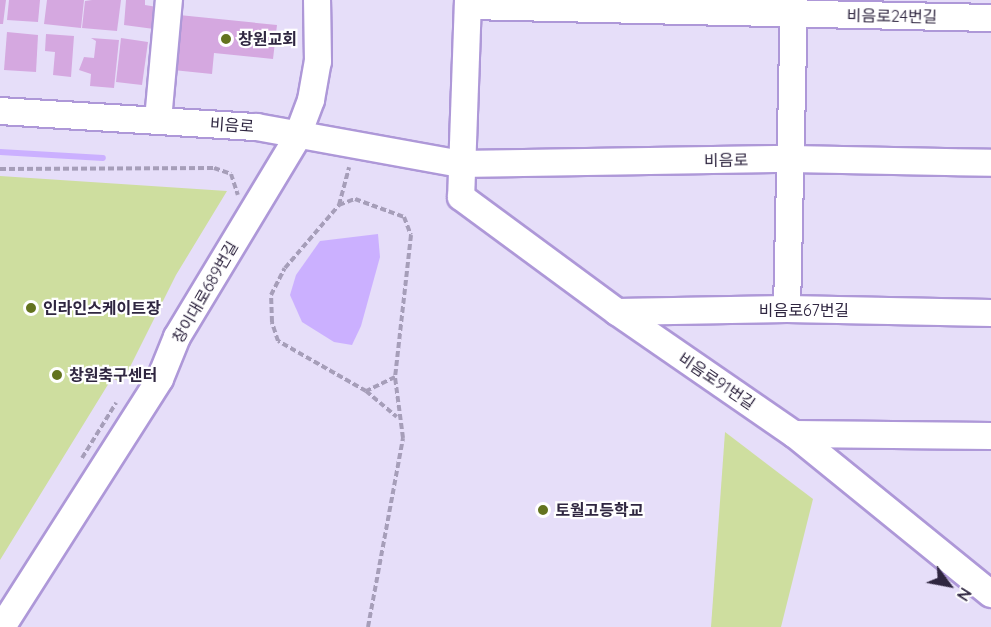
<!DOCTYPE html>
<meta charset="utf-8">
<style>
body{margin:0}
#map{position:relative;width:991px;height:627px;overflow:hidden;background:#e6def9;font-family:Quicksand,"Noto Sans KR",sans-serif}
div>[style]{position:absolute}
.green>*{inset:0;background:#cede9f}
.water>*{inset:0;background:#cbb0ff}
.stream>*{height:6px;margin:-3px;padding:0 3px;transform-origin:3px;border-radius:3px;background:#cbb0ff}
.building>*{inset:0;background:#d5a8e0}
.path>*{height:4px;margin-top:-2px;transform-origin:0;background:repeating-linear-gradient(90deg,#a69eb9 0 6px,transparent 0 9px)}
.roads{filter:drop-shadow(2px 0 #ae98d8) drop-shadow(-2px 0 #ae98d8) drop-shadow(0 2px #ae98d8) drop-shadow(0 -2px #ae98d8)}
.minor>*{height:26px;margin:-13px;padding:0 13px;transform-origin:13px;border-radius:13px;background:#fff}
.dots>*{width:16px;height:16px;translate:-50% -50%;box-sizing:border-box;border:3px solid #fff;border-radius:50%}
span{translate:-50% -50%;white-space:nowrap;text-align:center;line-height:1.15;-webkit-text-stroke:4.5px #fff;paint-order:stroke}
.street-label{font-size:16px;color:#2f2640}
.poi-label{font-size:16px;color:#2f2640;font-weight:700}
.left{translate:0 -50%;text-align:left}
.north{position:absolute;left:919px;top:555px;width:60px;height:60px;-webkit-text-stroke:4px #fff;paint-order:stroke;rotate:122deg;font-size:16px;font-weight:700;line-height:24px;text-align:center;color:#2f2640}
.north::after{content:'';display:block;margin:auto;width:21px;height:27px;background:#2f2640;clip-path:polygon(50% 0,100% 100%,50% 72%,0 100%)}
</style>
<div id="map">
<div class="green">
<i style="clip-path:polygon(0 176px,227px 191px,176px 275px,122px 383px,112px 378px,0 560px)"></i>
<i style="clip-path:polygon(725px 432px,813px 499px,781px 627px,711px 627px)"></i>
</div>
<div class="water">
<i style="clip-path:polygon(378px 234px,380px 257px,361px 326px,352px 345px,334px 342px,302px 322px,290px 295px,296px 275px,320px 241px)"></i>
</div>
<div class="stream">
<i style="left:0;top:152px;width:103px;rotate:3.3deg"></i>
</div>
<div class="building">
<i style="clip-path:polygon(0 0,6px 0,3px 24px,0 24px)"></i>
<i style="clip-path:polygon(9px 0,40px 0,38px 22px,7px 20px)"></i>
<i style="clip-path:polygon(47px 0,84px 0,81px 28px,44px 24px)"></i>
<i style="clip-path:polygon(92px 0,121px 0,117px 31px,82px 28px,85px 1px)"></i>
<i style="clip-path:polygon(126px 0,145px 0,145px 5px,157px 7px,154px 29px,124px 25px)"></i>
<i style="clip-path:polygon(179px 15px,277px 25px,273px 59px,214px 53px,212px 74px,173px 70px)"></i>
<i style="clip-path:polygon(7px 32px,38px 35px,36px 72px,4px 70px)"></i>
<i style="clip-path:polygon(46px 34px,74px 36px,71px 77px,53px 75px,55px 52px,45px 51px)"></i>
<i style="clip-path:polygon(91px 38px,119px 40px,114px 88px,90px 86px,91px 74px,79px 70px,84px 57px,94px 58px,96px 41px)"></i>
<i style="clip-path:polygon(121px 38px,148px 42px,142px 85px,116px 82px)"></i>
</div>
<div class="path">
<i style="left:0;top:169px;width:214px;rotate:-0.3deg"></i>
<i style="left:214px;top:168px;width:18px;rotate:19deg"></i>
<i style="left:231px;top:174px;width:22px;rotate:72deg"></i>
<i style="left:339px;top:205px;width:17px;rotate:-21deg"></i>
<i style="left:355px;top:199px;width:52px;rotate:20.2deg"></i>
<i style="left:404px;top:217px;width:19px;rotate:69deg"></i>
<i style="left:411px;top:235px;width:143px;rotate:96.4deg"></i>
<i style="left:395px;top:377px;width:32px;rotate:154deg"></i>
<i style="left:366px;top:391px;width:101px;rotate:-150.4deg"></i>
<i style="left:278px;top:341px;width:20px;rotate:-108deg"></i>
<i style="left:272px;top:322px;width:27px;rotate:-92deg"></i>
<i style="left:271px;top:295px;width:30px;rotate:-63deg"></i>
<i style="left:285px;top:268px;width:83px;rotate:-49.4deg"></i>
<i style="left:339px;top:205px;width:39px;rotate:-75deg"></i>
<i style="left:366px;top:391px;width:40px;rotate:40deg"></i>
<i style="left:82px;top:458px;width:65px;rotate:-58.3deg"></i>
<i style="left:368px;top:627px;width:192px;rotate:-79.5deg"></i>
<i style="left:403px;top:438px;width:62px;rotate:-97.5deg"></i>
</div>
<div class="roads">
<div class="minor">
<i style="left:468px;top:0;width:197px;rotate:92deg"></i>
<i style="left:461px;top:197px;width:194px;rotate:36.4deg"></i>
<i style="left:617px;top:312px;width:215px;rotate:34.6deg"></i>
<i style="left:794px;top:434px;width:254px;rotate:39.1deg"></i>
<i style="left:469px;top:6px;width:522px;rotate:1.32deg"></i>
<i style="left:0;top:111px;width:257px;rotate:3.6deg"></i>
<i style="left:257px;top:127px;width:206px;rotate:10.3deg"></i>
<i style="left:460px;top:164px;width:331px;rotate:-0.9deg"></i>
<i style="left:791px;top:159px;width:200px;rotate:1.1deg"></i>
<i style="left:158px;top:120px;width:121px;rotate:-84.8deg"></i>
<i style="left:787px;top:309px;width:309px;rotate:-88.7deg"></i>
<i style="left:617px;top:312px;width:170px;rotate:-1deg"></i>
<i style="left:787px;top:309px;width:204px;rotate:1.1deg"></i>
<i style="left:794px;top:434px;width:197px;rotate:0.6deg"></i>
<i style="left:2px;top:627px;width:294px;rotate:-57.5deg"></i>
<i style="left:160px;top:379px;width:45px;rotate:-68deg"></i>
<i style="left:177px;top:337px;width:230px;rotate:-58.9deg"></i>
<i style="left:296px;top:140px;width:43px;rotate:-69.4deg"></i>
<i style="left:311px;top:100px;width:39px;rotate:-80deg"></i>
<i style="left:318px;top:62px;width:62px;rotate:-90.9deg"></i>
</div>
</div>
<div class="dots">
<i style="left:226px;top:39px;background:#63731f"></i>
<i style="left:31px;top:308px;background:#63731f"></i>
<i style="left:57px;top:375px;background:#63731f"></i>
<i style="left:543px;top:510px;background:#63731f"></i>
</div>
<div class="street-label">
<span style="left:892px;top:16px;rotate:1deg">비음로24번길</span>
<span style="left:232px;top:125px;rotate:4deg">비음로</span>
<span style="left:726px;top:160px;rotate:-1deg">비음로</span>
<span style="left:205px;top:292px;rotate:-60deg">창이대로689번길</span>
<span style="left:804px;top:310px">비음로67번길</span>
<span style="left:717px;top:381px;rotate:34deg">비음로91번길</span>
</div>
<div class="poi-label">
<span class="left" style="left:238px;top:39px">창원교회</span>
<span class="left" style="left:43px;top:308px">인라인스케이트장</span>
<span class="left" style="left:69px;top:375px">창원축구센터</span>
<span class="left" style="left:555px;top:510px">토월고등학교</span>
</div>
<div class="north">N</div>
</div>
